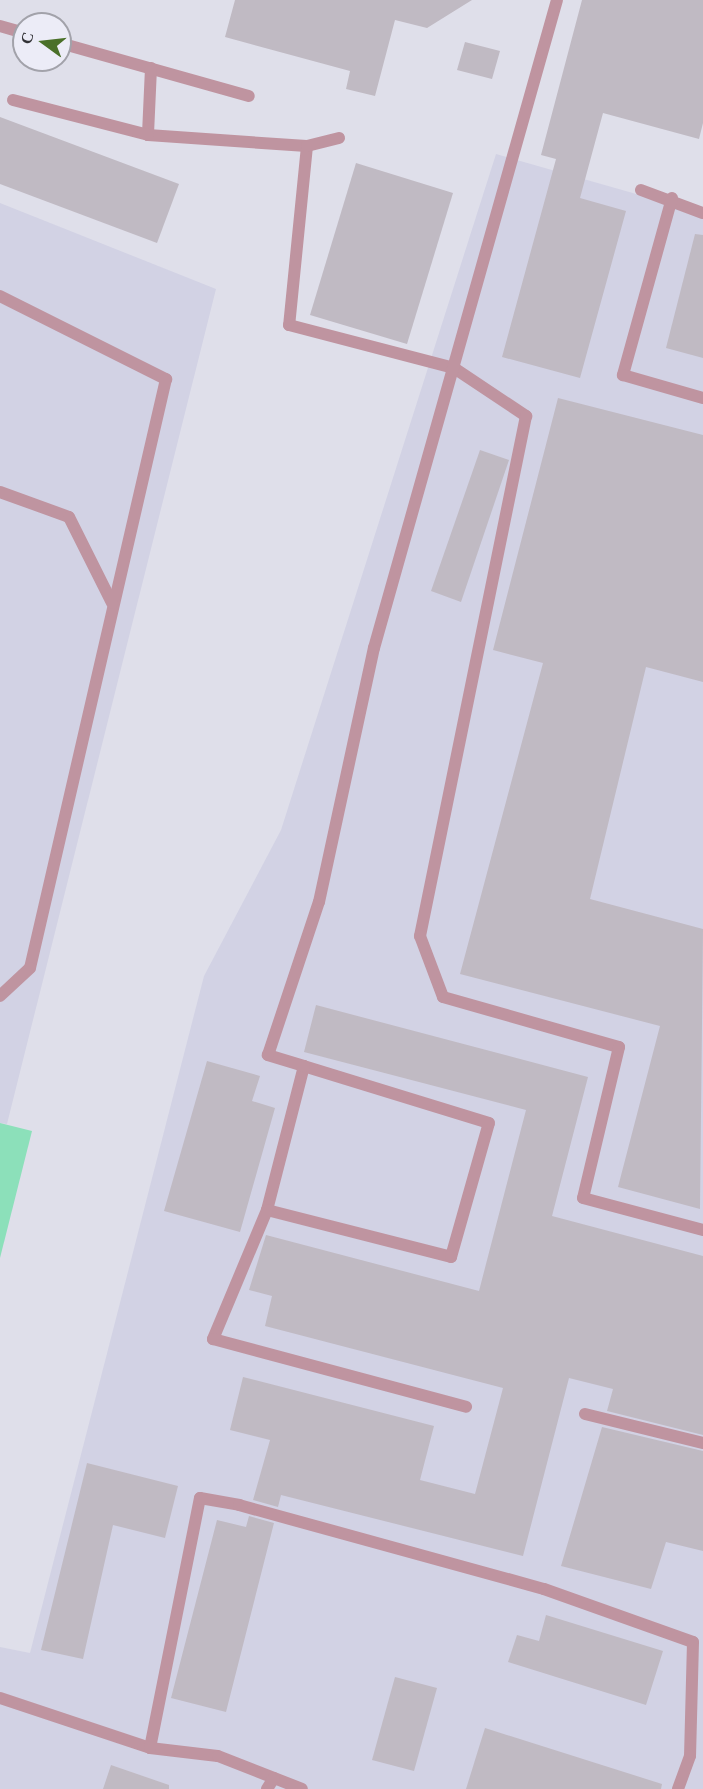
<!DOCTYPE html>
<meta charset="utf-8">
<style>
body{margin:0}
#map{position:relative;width:703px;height:1789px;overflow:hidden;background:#dfdfea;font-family:"Libre Baskerville",serif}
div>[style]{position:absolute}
.built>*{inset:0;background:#d2d2e4}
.green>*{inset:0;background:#8ce0ba}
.building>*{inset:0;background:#c0bac3}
.lane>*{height:12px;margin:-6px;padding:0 6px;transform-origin:6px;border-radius:6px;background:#bf94a0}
span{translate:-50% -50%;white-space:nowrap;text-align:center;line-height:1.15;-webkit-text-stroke:5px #ececf7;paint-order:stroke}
.north{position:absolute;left:12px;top:12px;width:60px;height:60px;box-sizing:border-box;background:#ececf7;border:2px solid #a2a2aa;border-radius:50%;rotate:285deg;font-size:16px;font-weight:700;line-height:24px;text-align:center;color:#333337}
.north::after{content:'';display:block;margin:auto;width:21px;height:27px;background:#4a7029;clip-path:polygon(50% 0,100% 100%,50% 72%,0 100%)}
</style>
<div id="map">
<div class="built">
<i style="clip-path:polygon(496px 154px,703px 213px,703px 1789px,0 1789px,0 1647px,30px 1653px,204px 976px,281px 830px)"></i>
<i style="clip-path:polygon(0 203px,216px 289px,7px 1124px,0 1123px)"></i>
</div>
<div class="green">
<i style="clip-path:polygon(0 1123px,32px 1131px,0 1258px)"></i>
</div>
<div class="building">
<i style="clip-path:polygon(235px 0,472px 0,427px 28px,395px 20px,375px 96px,346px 89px,350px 71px,225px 37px)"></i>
<i style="clip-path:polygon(582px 0,703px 0,703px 123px,699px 139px,603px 113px,580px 198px,626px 211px,580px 378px,502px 357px,556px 159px,541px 155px)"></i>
<i style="clip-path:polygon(465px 42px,500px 51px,492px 79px,457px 70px)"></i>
<i style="clip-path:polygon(0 117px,179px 184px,157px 243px,0 184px)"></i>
<i style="clip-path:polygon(356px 163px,453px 193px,407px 344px,310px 315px)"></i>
<i style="clip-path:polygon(695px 234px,703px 235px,703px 358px,666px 348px)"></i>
<i style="clip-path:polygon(558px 398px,703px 435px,703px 682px,646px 667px,590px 899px,703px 929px,700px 1209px,618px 1187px,660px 1026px,460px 974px,543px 663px,493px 650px)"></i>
<i style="clip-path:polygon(480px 450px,509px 460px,461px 602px,431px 591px)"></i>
<i style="clip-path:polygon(316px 1005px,588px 1077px,552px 1216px,703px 1256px,703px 1435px,607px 1411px,613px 1389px,569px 1378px,523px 1556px,281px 1495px,278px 1507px,253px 1500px,270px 1440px,230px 1430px,243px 1377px,434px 1426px,420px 1480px,475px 1494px,503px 1388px,265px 1326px,272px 1296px,249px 1290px,266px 1235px,479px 1291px,526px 1110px,304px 1052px)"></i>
<i style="clip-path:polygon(207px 1061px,260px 1076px,252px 1101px,275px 1108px,240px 1232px,164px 1211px)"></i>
<i style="clip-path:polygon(602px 1427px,703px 1451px,703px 1551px,666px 1542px,651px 1589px,561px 1566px)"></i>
<i style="clip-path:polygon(87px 1463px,178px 1486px,165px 1538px,113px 1525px,83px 1659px,41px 1650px)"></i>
<i style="clip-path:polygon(249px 1516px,274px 1523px,226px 1712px,171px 1698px,217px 1520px,246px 1527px)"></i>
<i style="clip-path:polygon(546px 1615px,663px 1651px,646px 1705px,508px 1662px,517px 1635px,539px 1641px)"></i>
<i style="clip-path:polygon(395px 1677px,437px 1688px,414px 1771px,372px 1760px)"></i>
<i style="clip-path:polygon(485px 1728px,662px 1784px,661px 1789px,466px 1789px)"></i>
<i style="clip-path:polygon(111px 1765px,169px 1785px,169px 1789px,103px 1789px)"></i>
</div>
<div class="lane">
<i style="left:0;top:26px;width:25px;rotate:16deg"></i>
<i style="left:60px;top:43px;width:196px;rotate:15.7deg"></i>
<i style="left:151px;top:68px;width:67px;rotate:92.6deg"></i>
<i style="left:148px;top:135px;width:159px;rotate:4deg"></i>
<i style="left:307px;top:146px;width:180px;rotate:95.7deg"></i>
<i style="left:289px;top:325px;width:171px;rotate:14.6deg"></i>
<i style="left:454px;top:368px;width:87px;rotate:33.7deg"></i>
<i style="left:526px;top:416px;width:531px;rotate:101.52deg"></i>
<i style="left:420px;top:936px;width:65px;rotate:69.3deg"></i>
<i style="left:443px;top:997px;width:183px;rotate:15.9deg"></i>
<i style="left:619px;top:1047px;width:155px;rotate:103.4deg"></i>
<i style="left:583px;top:1198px;width:124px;rotate:14.9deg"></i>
<i style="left:13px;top:100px;width:139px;rotate:14.5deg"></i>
<i style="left:307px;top:146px;width:33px;rotate:-14deg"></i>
<i style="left:641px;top:190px;width:66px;rotate:20.4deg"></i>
<i style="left:672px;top:198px;width:184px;rotate:105.5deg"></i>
<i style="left:623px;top:375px;width:83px;rotate:16deg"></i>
<i style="left:0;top:296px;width:186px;rotate:26.6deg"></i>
<i style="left:166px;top:379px;width:604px;rotate:103deg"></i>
<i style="left:30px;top:968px;width:41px;rotate:137deg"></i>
<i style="left:0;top:492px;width:73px;rotate:19.9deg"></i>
<i style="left:69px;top:517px;width:96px;rotate:63.4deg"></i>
<i style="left:304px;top:1066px;width:149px;rotate:104.4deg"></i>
<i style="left:267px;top:1210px;width:190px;rotate:14.3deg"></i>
<i style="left:451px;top:1257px;width:139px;rotate:-74.2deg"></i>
<i style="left:489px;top:1123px;width:194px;rotate:-162.9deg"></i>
<i style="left:304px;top:1066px;width:38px;rotate:-163deg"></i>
<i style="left:268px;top:1055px;width:161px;rotate:-71.6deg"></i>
<i style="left:319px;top:902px;width:260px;rotate:-77.8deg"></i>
<i style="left:374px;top:648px;width:673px;rotate:-74.23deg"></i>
<i style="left:267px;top:1210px;width:140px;rotate:112.7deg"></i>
<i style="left:213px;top:1339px;width:262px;rotate:15deg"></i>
<i style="left:585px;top:1414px;width:122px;rotate:13.8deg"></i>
<i style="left:0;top:1698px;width:158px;rotate:18.4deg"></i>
<i style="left:150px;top:1748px;width:68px;rotate:6.7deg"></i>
<i style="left:218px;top:1756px;width:90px;rotate:21.4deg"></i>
<i style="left:150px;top:1748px;width:255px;rotate:-78.7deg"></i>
<i style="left:200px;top:1498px;width:40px;rotate:10deg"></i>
<i style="left:239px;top:1505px;width:316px;rotate:15.4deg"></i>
<i style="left:544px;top:1589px;width:158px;rotate:19.6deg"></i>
<i style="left:693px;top:1642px;width:114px;rotate:91.5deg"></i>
<i style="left:690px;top:1756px;width:35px;rotate:110deg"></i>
<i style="left:267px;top:1789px;width:13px;rotate:-58deg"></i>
</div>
<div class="north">С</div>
</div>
